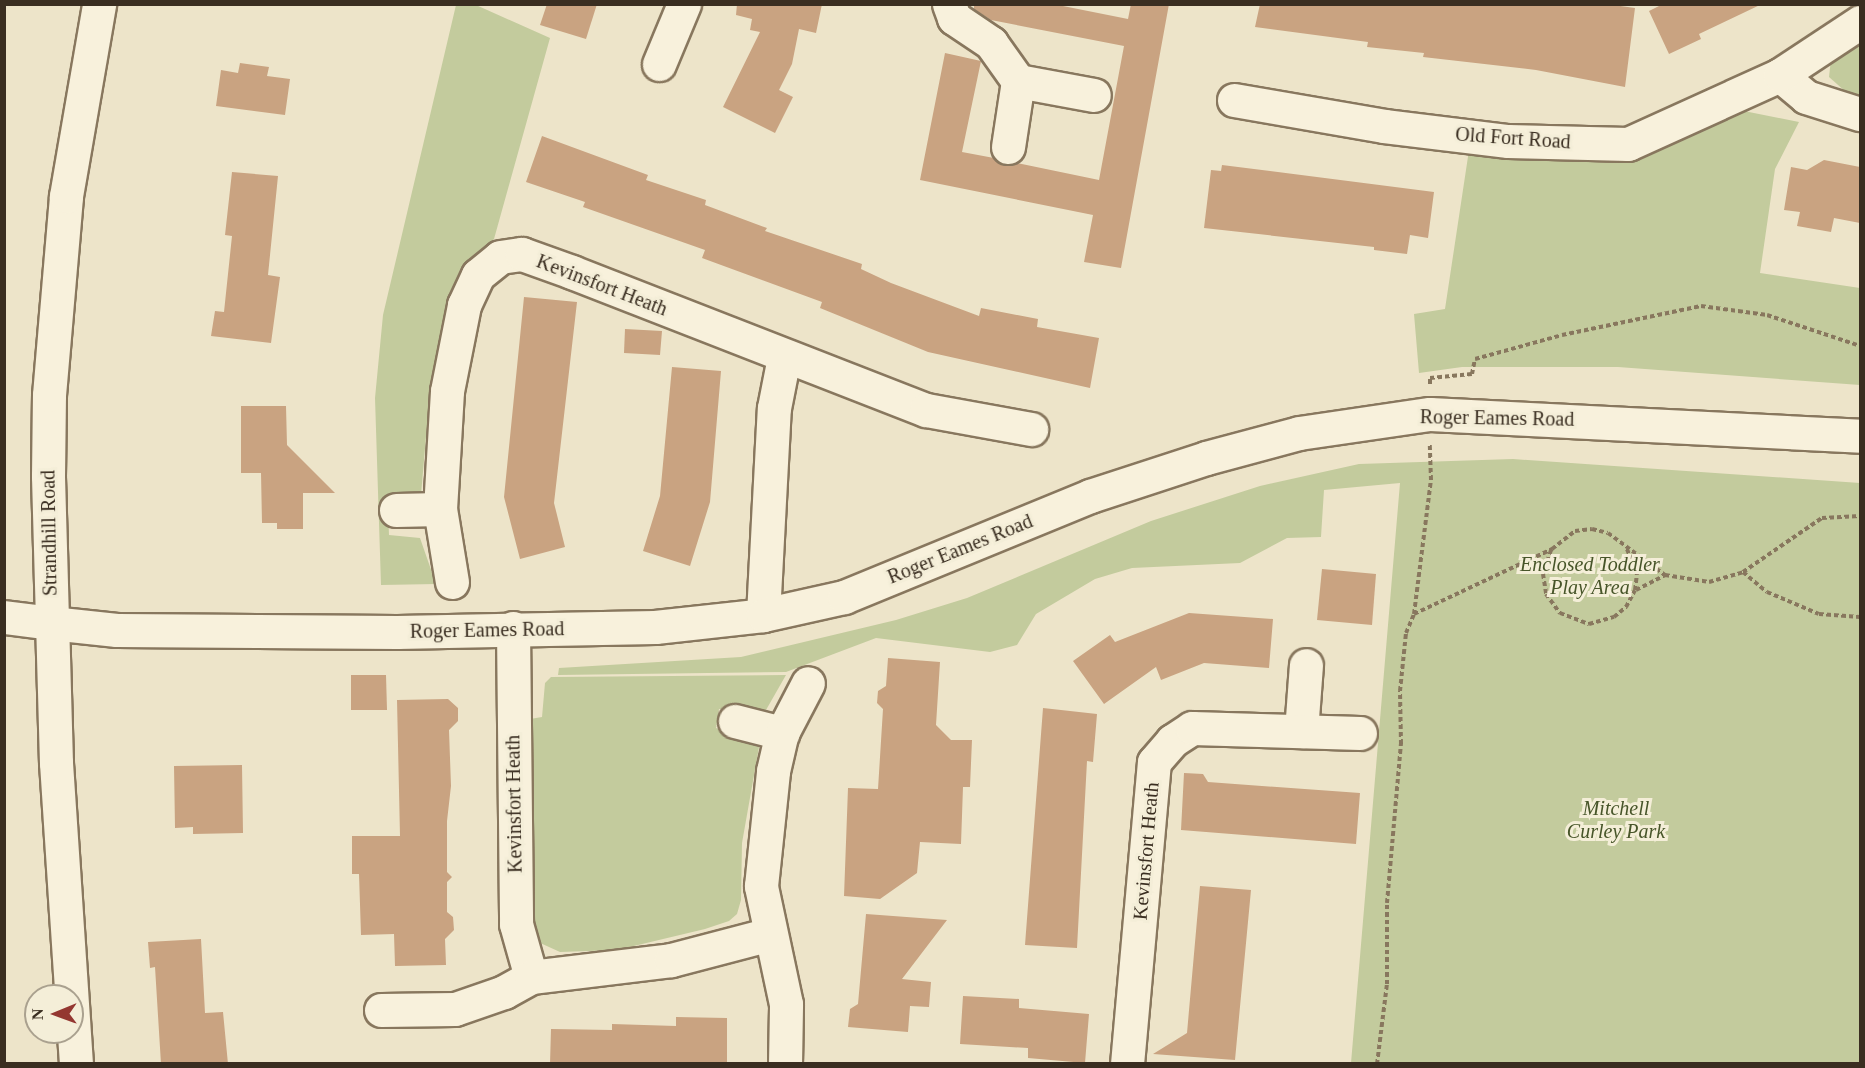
<!DOCTYPE html>
<style>
body{margin:0}
#map{position:relative;width:1865px;height:1068px;overflow:hidden;background:#ede4c9;font-family:Georgia,serif}
div>[style]{position:absolute}
.green>*{inset:0;background:#c3cb9d}
.building>*{inset:0;background:#c9a381}
.path>*{height:4px;margin-top:-2px;transform-origin:0;background:repeating-linear-gradient(90deg,#88775e 0 4.5px,transparent 0 7.5px)}
.roads{filter:drop-shadow(2px 0 #88775e) drop-shadow(-2px 0 #88775e) drop-shadow(0 2px #88775e) drop-shadow(0 -2px #88775e)}
.minor>*{height:33px;margin:-16.5px;padding:0 16.5px;transform-origin:16.5px;border-radius:16.5px;background:#f8f1dc}
.tertiary>*{height:33px;margin:-16.5px;padding:0 16.5px;transform-origin:16.5px;border-radius:16.5px;background:#f8f1dc}
.secondary>*{height:33px;margin:-16.5px;padding:0 16.5px;transform-origin:16.5px;border-radius:16.5px;background:#f8f1dc}
span{translate:-50% -50%;white-space:nowrap;text-align:center;line-height:1.15;-webkit-text-stroke:6px #f4eed8;paint-order:stroke}
.street-label{font-size:20px;color:#3a2e21}
.park-label{font-size:20px;color:#475529;font-style:italic}
.frame{position:absolute;inset:0;border:6px solid #3a2e21;pointer-events:none}
.north{position:absolute;left:24px;top:984px;width:60px;height:60px;box-sizing:border-box;background:#f4eed8;border:2px solid #aaa18f;border-radius:50%;rotate:269deg;font-size:16px;font-weight:700;line-height:24px;text-align:center;color:#3a2e21}
.north::after{content:'';display:block;margin:auto;width:21px;height:27px;background:#943731;clip-path:polygon(50% 0,100% 100%,50% 72%,0 100%)}
</style>
<div id="map">
<div class="green">
<i style="clip-path:polygon(456px 5px,476px 5px,550px 38px,494px 239px,471px 261px,448px 319px,430px 390px,421px 495px,388px 507px,389px 535px,420px 538px,436px 584px,381px 585px,375px 398px,383px 315px)"></i>
<i style="clip-path:polygon(1860px 36px,1860px 97px,1846px 92px,1829px 77px,1831px 59px)"></i>
<i style="clip-path:polygon(1739px 110px,1799px 122px,1775px 169px,1760px 273px,1860px 288px,1860px 385px,1618px 367px,1462px 367px,1419px 373px,1414px 314px,1445px 309px,1469px 150px,1543px 161px,1634px 157px)"></i>
<i style="clip-path:polygon(1513px 459px,1860px 483px,1860px 1063px,1351px 1063px,1400px 483px,1324px 490px,1321px 537px,1287px 538px,1240px 563px,1132px 568px,1095px 579px,1036px 614px,1017px 645px,990px 652px,876px 638px,786px 672px,558px 675px,559px 668px,741px 657px,896px 620px,967px 598px,1151px 521px,1260px 486px,1359px 464px)"></i>
<i style="clip-path:polygon(786px 675px,766px 710px,719px 709px,716px 728px,759px 747px,742px 843px,741px 900px,737px 914px,729px 921px,705px 929px,617px 950px,560px 952px,538px 942px,530px 926px,530px 719px,542px 717px,545px 683px,551px 677px)"></i>
</div>
<div class="building">
<i style="clip-path:polygon(547px 4px,597px 4px,586px 39px,540px 25px)"></i>
<i style="clip-path:polygon(737px 4px,822px 4px,816px 33px,799px 29px,792px 64px,779px 90px,793px 97px,775px 133px,723px 107px,760px 32px,750px 30px,752px 19px,736px 15px)"></i>
<i style="clip-path:polygon(974px 4px,1053px 4px,1128px 19px,1131px 4px,1169px 4px,1121px 268px,1084px 262px,1093px 215px,920px 180px,945px 53px,981px 61px,962px 152px,994px 158px,1005px 165px,1017px 163px,1099px 180px,1124px 46px,991px 20px,974px 9px)"></i>
<i style="clip-path:polygon(1260px 4px,1606px 4px,1635px 8px,1625px 87px,1536px 70px,1423px 57px,1424px 53px,1367px 47px,1368px 42px,1255px 27px)"></i>
<i style="clip-path:polygon(1663px 4px,1762px 4px,1699px 34px,1701px 39px,1669px 54px,1649px 11px)"></i>
<i style="clip-path:polygon(240px 63px,269px 67px,267px 76px,290px 79px,285px 115px,216px 106px,221px 70px,238px 73px)"></i>
<i style="clip-path:polygon(542px 136px,648px 175px,646px 180px,706px 200px,705px 205px,767px 228px,765px 231px,862px 264px,861px 269px,891px 283px,979px 316px,981px 308px,1038px 319px,1037px 327px,1099px 338px,1090px 388px,928px 352px,820px 308px,822px 302px,702px 258px,705px 250px,583px 207px,585px 202px,526px 182px)"></i>
<i style="clip-path:polygon(1824px 160px,1860px 167px,1860px 223px,1834px 218px,1831px 232px,1797px 226px,1800px 212px,1784px 210px,1791px 167px,1807px 170px)"></i>
<i style="clip-path:polygon(1222px 165px,1434px 192px,1428px 238px,1410px 235px,1407px 254px,1374px 250px,1374px 247px,1204px 228px,1211px 170px,1221px 171px)"></i>
<i style="clip-path:polygon(232px 172px,278px 176px,268px 275px,280px 277px,271px 343px,211px 336px,215px 311px,224px 312px,232px 236px,225px 235px)"></i>
<i style="clip-path:polygon(524px 297px,577px 302px,554px 503px,565px 547px,520px 559px,504px 497px)"></i>
<i style="clip-path:polygon(625px 329px,662px 331px,660px 355px,624px 353px)"></i>
<i style="clip-path:polygon(672px 367px,721px 371px,710px 502px,690px 566px,643px 551px,660px 496px)"></i>
<i style="clip-path:polygon(241px 406px,286px 406px,287px 445px,335px 493px,303px 493px,303px 529px,277px 529px,277px 523px,262px 523px,261px 473px,241px 473px)"></i>
<i style="clip-path:polygon(1322px 569px,1376px 574px,1372px 625px,1317px 620px)"></i>
<i style="clip-path:polygon(1189px 613px,1273px 619px,1269px 668px,1204px 663px,1161px 680px,1156px 667px,1104px 704px,1073px 661px,1110px 635px,1115px 642px)"></i>
<i style="clip-path:polygon(888px 658px,940px 662px,936px 725px,951px 740px,972px 740px,970px 787px,963px 787px,961px 844px,920px 842px,917px 873px,880px 899px,844px 896px,848px 788px,878px 789px,883px 709px,877px 703px,878px 691px,886px 686px)"></i>
<i style="clip-path:polygon(351px 675px,386px 675px,387px 710px,351px 710px)"></i>
<i style="clip-path:polygon(448px 699px,458px 708px,458px 721px,449px 730px,451px 786px,447px 821px,447px 872px,452px 877px,447px 882px,447px 912px,453px 917px,454px 930px,445px 939px,446px 965px,395px 966px,394px 934px,361px 935px,359px 874px,352px 874px,352px 836px,400px 836px,397px 700px)"></i>
<i style="clip-path:polygon(1043px 708px,1097px 714px,1093px 762px,1087px 761px,1077px 948px,1025px 945px)"></i>
<i style="clip-path:polygon(242px 765px,243px 833px,193px 834px,193px 827px,175px 828px,174px 766px)"></i>
<i style="clip-path:polygon(1184px 773px,1203px 774px,1208px 782px,1360px 793px,1356px 844px,1181px 830px)"></i>
<i style="clip-path:polygon(1200px 886px,1251px 890px,1235px 1060px,1153px 1054px,1187px 1033px)"></i>
<i style="clip-path:polygon(866px 914px,947px 920px,902px 979px,931px 982px,929px 1007px,910px 1006px,908px 1032px,848px 1027px,850px 1009px,858px 1004px)"></i>
<i style="clip-path:polygon(201px 939px,205px 1013px,223px 1012px,228px 1064px,161px 1064px,155px 967px,150px 968px,148px 942px)"></i>
<i style="clip-path:polygon(963px 996px,1019px 999px,1019px 1008px,1089px 1014px,1085px 1063px,1028px 1058px,1028px 1048px,960px 1044px)"></i>
<i style="clip-path:polygon(676px 1017px,727px 1018px,727px 1064px,550px 1064px,551px 1029px,612px 1030px,612px 1024px,676px 1026px)"></i>
</div>
<div class="path">
<i style="left:1430px;top:384px;width:6px;rotate:-90deg"></i>
<i style="left:1430px;top:378px;width:42px;rotate:-5.4deg"></i>
<i style="left:1472px;top:374px;width:15px;rotate:-79deg"></i>
<i style="left:1475px;top:359px;width:90px;rotate:-15.4deg"></i>
<i style="left:1562px;top:335px;width:142px;rotate:-11.8deg"></i>
<i style="left:1701px;top:306px;width:67px;rotate:7.8deg"></i>
<i style="left:1767px;top:315px;width:98px;rotate:18.4deg"></i>
<i style="left:1551px;top:550px;width:25px;rotate:108deg"></i>
<i style="left:1543px;top:574px;width:20px;rotate:81deg"></i>
<i style="left:1546px;top:594px;width:24px;rotate:54deg"></i>
<i style="left:1560px;top:613px;width:31px;rotate:21deg"></i>
<i style="left:1589px;top:624px;width:26px;rotate:-16deg"></i>
<i style="left:1614px;top:617px;width:16px;rotate:-40deg"></i>
<i style="left:1626px;top:607px;width:19px;rotate:-62deg"></i>
<i style="left:1635px;top:590px;width:16px;rotate:-83deg"></i>
<i style="left:1637px;top:574px;width:29px;rotate:-112deg"></i>
<i style="left:1743px;top:572px;width:96px;rotate:-34.4deg"></i>
<i style="left:1822px;top:518px;width:38px;rotate:-3deg"></i>
<i style="left:1636px;top:590px;width:33px;rotate:-27deg"></i>
<i style="left:1414px;top:614px;width:135px;rotate:-82.8deg"></i>
<i style="left:1431px;top:480px;width:35px;rotate:-92deg"></i>
<i style="left:1377px;top:1064px;width:81px;rotate:-82.9deg"></i>
<i style="left:1387px;top:984px;width:81px;rotate:-90deg"></i>
<i style="left:1387px;top:903px;width:160px;rotate:-85deg"></i>
<i style="left:1401px;top:744px;width:53px;rotate:-91.1deg"></i>
<i style="left:1400px;top:691px;width:58px;rotate:-84.1deg"></i>
<i style="left:1406px;top:633px;width:21px;rotate:-67deg"></i>
<i style="left:1414px;top:614px;width:153px;rotate:-25.2deg"></i>
<i style="left:1552px;top:549px;width:29px;rotate:-38deg"></i>
<i style="left:1575px;top:531px;width:17px;rotate:-7deg"></i>
<i style="left:1592px;top:529px;width:16px;rotate:14deg"></i>
<i style="left:1608px;top:533px;width:71px;rotate:36.4deg"></i>
<i style="left:1665px;top:575px;width:45px;rotate:9deg"></i>
<i style="left:1709px;top:582px;width:35px;rotate:-16deg"></i>
<i style="left:1743px;top:572px;width:31px;rotate:40deg"></i>
<i style="left:1767px;top:592px;width:56px;rotate:22.9deg"></i>
<i style="left:1819px;top:614px;width:41px;rotate:4.2deg"></i>
</div>
<div class="roads">
<div class="minor">
<i style="left:949px;top:4px;width:15px;rotate:70deg"></i>
<i style="left:954px;top:18px;width:45px;rotate:34deg"></i>
<i style="left:991px;top:43px;width:47px;rotate:54.6deg"></i>
<i style="left:1018px;top:81px;width:77px;rotate:10.4deg"></i>
<i style="left:659px;top:64px;width:65px;rotate:-67.4deg"></i>
<i style="left:1780px;top:75px;width:34px;rotate:40deg"></i>
<i style="left:1806px;top:97px;width:57px;rotate:17.5deg"></i>
<i style="left:1234px;top:100px;width:152px;rotate:9.8deg"></i>
<i style="left:1384px;top:126px;width:125px;rotate:6.9deg"></i>
<i style="left:1508px;top:141px;width:120px;rotate:1.4deg"></i>
<i style="left:1628px;top:144px;width:167px;rotate:-24.4deg"></i>
<i style="left:1780px;top:75px;width:96px;rotate:-33.5deg"></i>
<i style="left:1008px;top:147px;width:67px;rotate:-81.4deg"></i>
<i style="left:396px;top:510px;width:44px;rotate:-1.3deg"></i>
<i style="left:452px;top:582px;width:74px;rotate:-99.3deg"></i>
<i style="left:440px;top:509px;width:118px;rotate:-86.6deg"></i>
<i style="left:447px;top:391px;width:88px;rotate:-78.8deg"></i>
<i style="left:464px;top:305px;width:33px;rotate:-65deg"></i>
<i style="left:478px;top:275px;width:28px;rotate:-39deg"></i>
<i style="left:500px;top:257px;width:22px;rotate:-8deg"></i>
<i style="left:522px;top:254px;width:53px;rotate:19.8deg"></i>
<i style="left:572px;top:272px;width:380px;rotate:21.3deg"></i>
<i style="left:926px;top:410px;width:107px;rotate:10.3deg"></i>
<i style="left:763px;top:615px;width:207px;rotate:-87deg"></i>
<i style="left:774px;top:408px;width:52px;rotate:-78.9deg"></i>
<i style="left:513px;top:628px;width:296px;rotate:89.4deg"></i>
<i style="left:516px;top:924px;width:55px;rotate:74.2deg"></i>
<i style="left:735px;top:721px;width:49px;rotate:14.3deg"></i>
<i style="left:1301px;top:731px;width:66px;rotate:-85.7deg"></i>
<i style="left:381px;top:1010px;width:74px;rotate:-0.8deg"></i>
<i style="left:455px;top:1009px;width:52px;rotate:-19.1deg"></i>
<i style="left:504px;top:992px;width:31px;rotate:-29deg"></i>
<i style="left:531px;top:977px;width:141px;rotate:-6.9deg"></i>
<i style="left:671px;top:960px;width:102px;rotate:-14.7deg"></i>
<i style="left:785px;top:1064px;width:60px;rotate:-89deg"></i>
<i style="left:786px;top:1004px;width:121px;rotate:-102deg"></i>
<i style="left:761px;top:886px;width:116px;rotate:-84deg"></i>
<i style="left:773px;top:771px;width:39px;rotate:-77deg"></i>
<i style="left:782px;top:733px;width:56px;rotate:-62.5deg"></i>
<i style="left:1127px;top:1064px;width:303px;rotate:-84.9deg"></i>
<i style="left:1154px;top:762px;width:28px;rotate:-49deg"></i>
<i style="left:1172px;top:741px;width:24px;rotate:-33deg"></i>
<i style="left:1192px;top:728px;width:168px;rotate:1.7deg"></i>
</div>
<div class="tertiary">
<i style="left:4px;top:617px;width:47px;rotate:7.3deg"></i>
</div>
<div class="secondary">
<i style="left:51px;top:623px;width:66px;rotate:6.1deg"></i>
<i style="left:117px;top:630px;width:280px;rotate:0.4deg"></i>
<i style="left:397px;top:632px;width:258px;rotate:-1.1deg"></i>
<i style="left:655px;top:627px;width:109px;rotate:-6.3deg"></i>
<i style="left:763px;top:615px;width:83px;rotate:-12.5deg"></i>
<i style="left:844px;top:597px;width:266px;rotate:-22.3deg"></i>
<i style="left:1090px;top:496px;width:122px;rotate:-18.1deg"></i>
<i style="left:1206px;top:458px;width:96px;rotate:-15deg"></i>
<i style="left:1299px;top:433px;width:132px;rotate:-8.3deg"></i>
<i style="left:1430px;top:414px;width:431px;rotate:2.9deg"></i>
<i style="left:76px;top:1064px;width:302px;rotate:-93.8deg"></i>
<i style="left:56px;top:763px;width:287px;rotate:-91.6deg"></i>
<i style="left:48px;top:476px;width:81px;rotate:-89.3deg"></i>
<i style="left:49px;top:395px;width:200px;rotate:-85.1deg"></i>
<i style="left:66px;top:196px;width:195px;rotate:-80.2deg"></i>
</div>
</div>
<div class="street-label">
<span style="left:1513px;top:138px;rotate:4deg">Old Fort Road</span>
<span style="left:602px;top:285px;rotate:21deg">Kevinsfort Heath</span>
<span style="left:1497px;top:418px;rotate:1deg">Roger Eames Road</span>
<span style="left:49px;top:533px;rotate:-91deg">Strandhill Road</span>
<span style="left:960px;top:549px;rotate:-22deg">Roger Eames Road</span>
<span style="left:487px;top:630px;rotate:-1deg">Roger Eames Road</span>
<span style="left:514px;top:804px;rotate:-91deg">Kevinsfort Heath</span>
<span style="left:1146px;top:851px;rotate:-85deg">Kevinsfort Heath</span>
</div>
<div class="park-label">
<span style="left:1590px;top:576px">Enclosed Toddler<br>Play Area</span>
<span style="left:1616px;top:820px">Mitchell<br>Curley Park</span>
</div>
<div class="frame"></div>
<div class="north">N</div>
</div>
